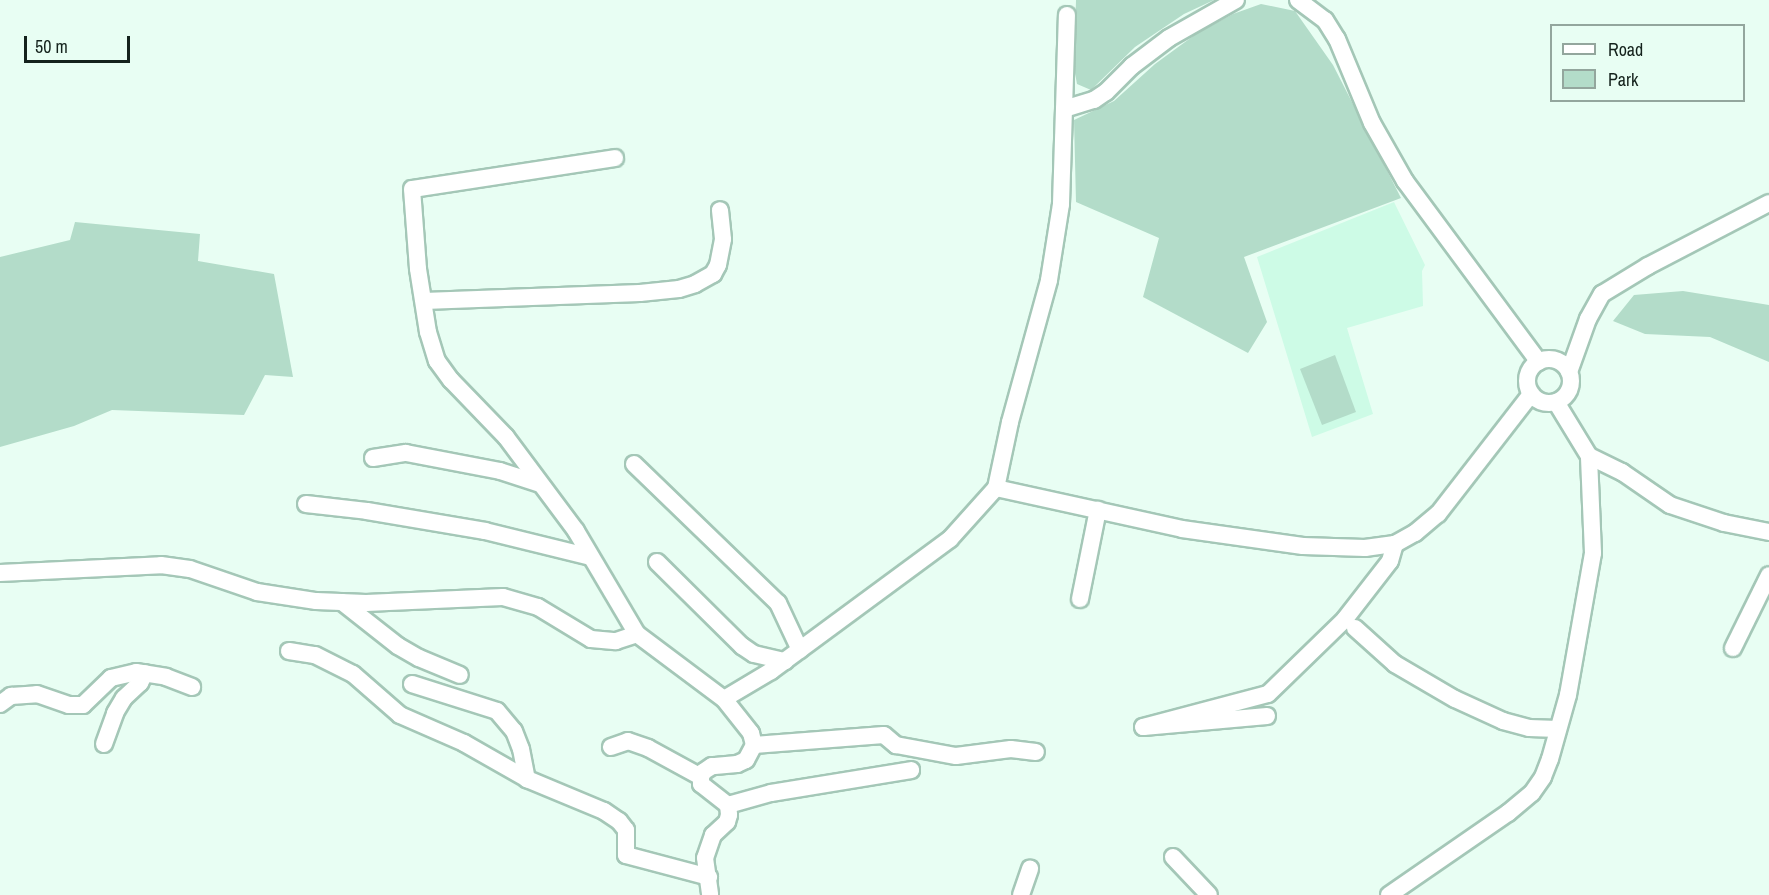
<!DOCTYPE html>
<style>
body{margin:0}
#map{position:relative;width:1769px;height:895px;overflow:hidden;background:#e8fef3;font-family:"Archivo Narrow",sans-serif}
div>[style]{position:absolute}
.built>*{inset:0;background:#cdfbe6}
.green>*{inset:0;background:#b3dcc9}
.roads{filter:drop-shadow(2px 0 #a4c7b7) drop-shadow(-2px 0 #a4c7b7) drop-shadow(0 2px #a4c7b7) drop-shadow(0 -2px #a4c7b7)}
.minor>*{height:16px;margin:-8px;padding:0 8px;transform-origin:8px;border-radius:8px;background:#fff}
.minor>.ring{margin:-8px;padding:0;box-sizing:content-box;background:none;border:16px solid #fff;border-radius:50%}
span{translate:-50% -50%;white-space:nowrap;text-align:center;line-height:1.15;-webkit-text-stroke:4.5px #e8fef3;paint-order:stroke}
.legend{position:absolute;left:1550px;top:24px;width:195px;height:78px;box-sizing:border-box;background:#e8fef3;border:2px solid #93a69d;margin:0;padding:8px 10px;list-style:none;font-size:18px;color:#14221c}
.legend li{display:flex;align-items:center;gap:12px;height:30px}
.legend b{width:30px;border:2px solid #93a69d}
.scale{position:absolute;left:24px;top:36px;width:106px;height:27px;box-sizing:border-box;border:3px solid #14221c;border-top:0;padding-left:8px;font-size:18px;line-height:21px;white-space:nowrap;color:#14221c;-webkit-text-stroke:4px #e8fef3;paint-order:stroke}
</style>
<div id="map">
<div class="built">
<i style="clip-path:polygon(1394px 202px,1425px 265px,1422px 271px,1423px 306px,1347px 328px,1373px 414px,1312px 437px,1257px 257px)"></i>
</div>
<div class="green">
<i style="clip-path:polygon(1076px 0,1214px 0,1184px 14px,1135px 47px,1091px 90px,1077px 84px,1074px 68px)"></i>
<i style="clip-path:polygon(1261px 4px,1295px 11px,1333px 65px,1401px 198px,1244px 257px,1267px 322px,1248px 353px,1143px 297px,1159px 238px,1076px 202px,1074px 120px,1114px 101px,1155px 64px,1196px 34px,1233px 14px)"></i>
<i style="clip-path:polygon(75px 222px,200px 234px,198px 261px,274px 274px,293px 377px,265px 375px,244px 415px,112px 410px,74px 426px,0 447px,0 257px,70px 240px)"></i>
<i style="clip-path:polygon(1683px 291px,1769px 305px,1769px 362px,1710px 337px,1645px 334px,1613px 321px,1634px 295px)"></i>
<i style="clip-path:polygon(1335px 355px,1356px 412px,1322px 425px,1300px 369px)"></i>
</div>
<div class="roads">
<div class="minor">
<i style="left:1298px;top:0;width:34px;rotate:37deg"></i>
<i style="left:1325px;top:20px;width:22px;rotate:58deg"></i>
<i style="left:1337px;top:39px;width:91px;rotate:67.4deg"></i>
<i style="left:1372px;top:123px;width:67px;rotate:60.4deg"></i>
<i style="left:1405px;top:181px;width:225px;rotate:53.5deg"></i>
<i style="left:1064px;top:109px;width:31px;rotate:-17deg"></i>
<i style="left:1094px;top:100px;width:14px;rotate:-34deg"></i>
<i style="left:1106px;top:92px;width:37px;rotate:-45deg"></i>
<i style="left:1132px;top:66px;width:46px;rotate:-37.1deg"></i>
<i style="left:1169px;top:38px;width:77px;rotate:-29.6deg"></i>
<i style="left:615px;top:158px;width:205px;rotate:171.3deg"></i>
<i style="left:412px;top:189px;width:80px;rotate:85.7deg"></i>
<i style="left:418px;top:269px;width:64px;rotate:81deg"></i>
<i style="left:428px;top:332px;width:30px;rotate:73deg"></i>
<i style="left:437px;top:361px;width:24px;rotate:54deg"></i>
<i style="left:451px;top:380px;width:79px;rotate:46deg"></i>
<i style="left:506px;top:437px;width:117px;rotate:53.3deg"></i>
<i style="left:576px;top:531px;width:120px;rotate:59.4deg"></i>
<i style="left:637px;top:634px;width:109px;rotate:36.8deg"></i>
<i style="left:724px;top:699px;width:43px;rotate:51.5deg"></i>
<i style="left:751px;top:733px;width:12px;rotate:76deg"></i>
<i style="left:754px;top:745px;width:17px;rotate:118deg"></i>
<i style="left:746px;top:760px;width:10px;rotate:156deg"></i>
<i style="left:737px;top:764px;width:25px;rotate:175deg"></i>
<i style="left:712px;top:766px;width:11px;rotate:146deg"></i>
<i style="left:703px;top:772px;width:5px;rotate:112deg"></i>
<i style="left:701px;top:777px;width:7px;rotate:90deg"></i>
<i style="left:701px;top:784px;width:34px;rotate:38deg"></i>
<i style="left:728px;top:805px;width:10px;rotate:84deg"></i>
<i style="left:729px;top:815px;width:7px;rotate:106deg"></i>
<i style="left:727px;top:822px;width:19px;rotate:137deg"></i>
<i style="left:713px;top:835px;width:24px;rotate:109deg"></i>
<i style="left:705px;top:858px;width:37px;rotate:82deg"></i>
<i style="left:424px;top:301px;width:216px;rotate:-2.1deg"></i>
<i style="left:640px;top:293px;width:39px;rotate:-6deg"></i>
<i style="left:679px;top:289px;width:17px;rotate:-17deg"></i>
<i style="left:695px;top:284px;width:21px;rotate:-29deg"></i>
<i style="left:713px;top:274px;width:10px;rotate:-61deg"></i>
<i style="left:718px;top:265px;width:26px;rotate:-79deg"></i>
<i style="left:723px;top:239px;width:29px;rotate:-96deg"></i>
<i class="ring" style="left:1527px;top:359px;width:28px;height:28px"></i>
<i style="left:1569px;top:372px;width:56px;rotate:-70.3deg"></i>
<i style="left:1588px;top:319px;width:29px;rotate:-61deg"></i>
<i style="left:1602px;top:294px;width:54px;rotate:-31.3deg"></i>
<i style="left:1648px;top:266px;width:136px;rotate:-27.5deg"></i>
<i style="left:1589px;top:456px;width:37px;rotate:26deg"></i>
<i style="left:1622px;top:472px;width:58px;rotate:34.5deg"></i>
<i style="left:1670px;top:505px;width:57px;rotate:18.4deg"></i>
<i style="left:1724px;top:523px;width:46px;rotate:11.3deg"></i>
<i style="left:373px;top:458px;width:33px;rotate:-9deg"></i>
<i style="left:406px;top:453px;width:96px;rotate:10.8deg"></i>
<i style="left:500px;top:471px;width:42px;rotate:18deg"></i>
<i style="left:634px;top:464px;width:200px;rotate:44deg"></i>
<i style="left:778px;top:603px;width:52px;rotate:64.9deg"></i>
<i style="left:996px;top:488px;width:190px;rotate:12.4deg"></i>
<i style="left:1182px;top:529px;width:122px;rotate:8deg"></i>
<i style="left:1303px;top:546px;width:62px;rotate:1.8deg"></i>
<i style="left:1365px;top:548px;width:30px;rotate:-8deg"></i>
<i style="left:1395px;top:544px;width:23px;rotate:-29deg"></i>
<i style="left:1415px;top:533px;width:30px;rotate:-40deg"></i>
<i style="left:1438px;top:514px;width:152px;rotate:-52.2deg"></i>
<i style="left:306px;top:504px;width:61px;rotate:6.5deg"></i>
<i style="left:367px;top:511px;width:120px;rotate:9.6deg"></i>
<i style="left:485px;top:531px;width:109px;rotate:13.8deg"></i>
<i style="left:657px;top:562px;width:120px;rotate:44.7deg"></i>
<i style="left:742px;top:646px;width:14px;rotate:34deg"></i>
<i style="left:754px;top:654px;width:32px;rotate:13deg"></i>
<i style="left:0;top:573px;width:161px;rotate:-2.8deg"></i>
<i style="left:161px;top:565px;width:29px;rotate:8deg"></i>
<i style="left:190px;top:569px;width:71px;rotate:18.9deg"></i>
<i style="left:257px;top:592px;width:60px;rotate:8.7deg"></i>
<i style="left:316px;top:601px;width:50px;rotate:2.3deg"></i>
<i style="left:366px;top:603px;width:137px;rotate:-2.5deg"></i>
<i style="left:503px;top:597px;width:36px;rotate:16deg"></i>
<i style="left:538px;top:607px;width:62px;rotate:31.1deg"></i>
<i style="left:591px;top:639px;width:25px;rotate:5deg"></i>
<i style="left:616px;top:641px;width:22px;rotate:-18deg"></i>
<i style="left:1080px;top:599px;width:91px;rotate:-78.6deg"></i>
<i style="left:342px;top:602px;width:71px;rotate:38.2deg"></i>
<i style="left:398px;top:646px;width:24px;rotate:30deg"></i>
<i style="left:419px;top:658px;width:44px;rotate:22.5deg"></i>
<i style="left:1355px;top:628px;width:54px;rotate:42deg"></i>
<i style="left:1395px;top:664px;width:69px;rotate:30.3deg"></i>
<i style="left:1455px;top:699px;width:53px;rotate:24.6deg"></i>
<i style="left:1503px;top:721px;width:27px;rotate:15deg"></i>
<i style="left:1529px;top:728px;width:29px;rotate:2deg"></i>
<i style="left:1733px;top:648px;width:81px;rotate:-63.7deg"></i>
<i style="left:289px;top:651px;width:26px;rotate:9deg"></i>
<i style="left:315px;top:655px;width:42px;rotate:26.6deg"></i>
<i style="left:353px;top:674px;width:62px;rotate:41.1deg"></i>
<i style="left:400px;top:715px;width:70px;rotate:23.6deg"></i>
<i style="left:464px;top:743px;width:73px;rotate:29.7deg"></i>
<i style="left:527px;top:779px;width:83px;rotate:22.6deg"></i>
<i style="left:604px;top:811px;width:18px;rotate:34deg"></i>
<i style="left:619px;top:821px;width:11px;rotate:52deg"></i>
<i style="left:626px;top:830px;width:25px;rotate:90deg"></i>
<i style="left:626px;top:855px;width:86px;rotate:14.8deg"></i>
<i style="left:412px;top:684px;width:89px;rotate:17.6deg"></i>
<i style="left:497px;top:711px;width:26px;rotate:50deg"></i>
<i style="left:514px;top:731px;width:19px;rotate:69deg"></i>
<i style="left:521px;top:749px;width:31px;rotate:79deg"></i>
<i style="left:724px;top:699px;width:55px;rotate:-30.8deg"></i>
<i style="left:771px;top:671px;width:222px;rotate:-36.4deg"></i>
<i style="left:950px;top:539px;width:69px;rotate:-48deg"></i>
<i style="left:996px;top:488px;width:67px;rotate:-78deg"></i>
<i style="left:1010px;top:422px;width:147px;rotate:-74.6deg"></i>
<i style="left:1049px;top:280px;width:77px;rotate:-81deg"></i>
<i style="left:1061px;top:204px;width:189px;rotate:-88.2deg"></i>
<i style="left:0;top:704px;width:14px;rotate:-36deg"></i>
<i style="left:11px;top:696px;width:26px;rotate:-4deg"></i>
<i style="left:37px;top:694px;width:34px;rotate:19deg"></i>
<i style="left:69px;top:705px;width:14px"></i>
<i style="left:83px;top:705px;width:39px;rotate:-44deg"></i>
<i style="left:111px;top:678px;width:26px;rotate:-13deg"></i>
<i style="left:136px;top:672px;width:30px;rotate:9deg"></i>
<i style="left:166px;top:677px;width:28px;rotate:21deg"></i>
<i style="left:1267px;top:716px;width:124px;rotate:174.9deg"></i>
<i style="left:1143px;top:727px;width:129px;rotate:-14.8deg"></i>
<i style="left:1268px;top:694px;width:107px;rotate:-44.2deg"></i>
<i style="left:1345px;top:619px;width:73px;rotate:-52.2deg"></i>
<i style="left:1390px;top:561px;width:18px;rotate:-74deg"></i>
<i style="left:104px;top:744px;width:33px;rotate:-70deg"></i>
<i style="left:115px;top:713px;width:17px;rotate:-59deg"></i>
<i style="left:124px;top:698px;width:22px;rotate:-43deg"></i>
<i style="left:140px;top:683px;width:11px;rotate:-63deg"></i>
<i style="left:754px;top:745px;width:130px;rotate:-4.4deg"></i>
<i style="left:884px;top:735px;width:16px;rotate:40deg"></i>
<i style="left:896px;top:745px;width:61px;rotate:10.4deg"></i>
<i style="left:956px;top:756px;width:55px;rotate:-7.3deg"></i>
<i style="left:1011px;top:749px;width:25px;rotate:7deg"></i>
<i style="left:611px;top:747px;width:18px;rotate:-19deg"></i>
<i style="left:628px;top:741px;width:21px;rotate:19deg"></i>
<i style="left:648px;top:748px;width:60px;rotate:28.7deg"></i>
<i style="left:728px;top:805px;width:45px;rotate:-15.6deg"></i>
<i style="left:771px;top:793px;width:142px;rotate:-9.3deg"></i>
<i style="left:1173px;top:857px;width:52px;rotate:46.5deg"></i>
<i style="left:1021px;top:895px;width:28px;rotate:-71deg"></i>
<i style="left:1389px;top:895px;width:145px;rotate:-34.6deg"></i>
<i style="left:1508px;top:813px;width:31px;rotate:-40deg"></i>
<i style="left:1532px;top:793px;width:19px;rotate:-55deg"></i>
<i style="left:1543px;top:777px;width:19px;rotate:-69deg"></i>
<i style="left:1550px;top:759px;width:66px;rotate:-74.3deg"></i>
<i style="left:1568px;top:695px;width:144px;rotate:-80deg"></i>
<i style="left:1593px;top:553px;width:97px;rotate:-92.4deg"></i>
<i style="left:1589px;top:456px;width:63px;rotate:-121.4deg"></i>
</div>
</div>
<ul class="legend">
<li><b style="height:8px;background:#fff"></b>Road</li>
<li><b style="height:16px;background:#b3dcc9"></b>Park</li>
</ul>
<div class="scale">50 m</div>
</div>
